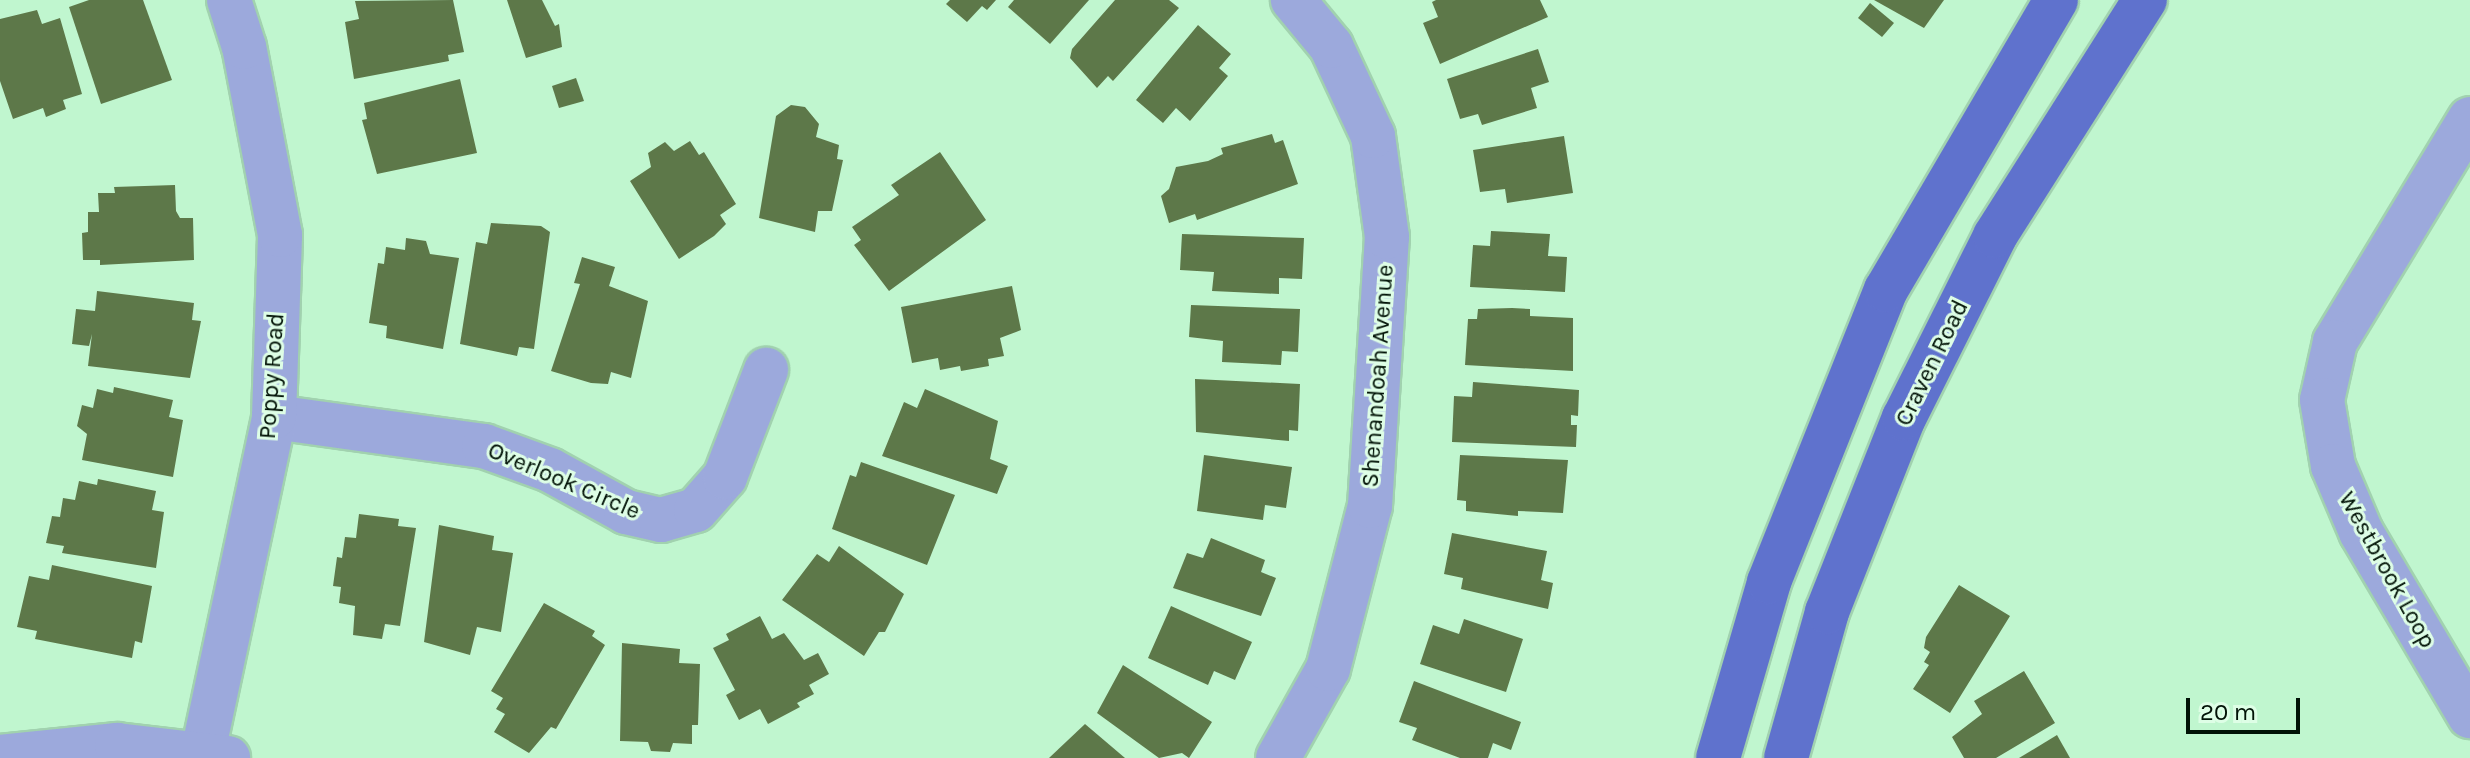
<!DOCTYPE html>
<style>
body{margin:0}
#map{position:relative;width:2470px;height:758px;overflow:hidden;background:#c0f6cf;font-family:Karla,sans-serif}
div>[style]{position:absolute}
.building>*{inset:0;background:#5d7849}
.roads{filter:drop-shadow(2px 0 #a1d2af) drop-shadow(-2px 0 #a1d2af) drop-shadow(0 2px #a1d2af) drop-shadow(0 -2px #a1d2af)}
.minor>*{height:44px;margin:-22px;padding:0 22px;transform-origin:22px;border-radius:22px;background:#9ca9dc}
.major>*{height:44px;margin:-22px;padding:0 22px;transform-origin:22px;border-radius:22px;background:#5f72cd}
span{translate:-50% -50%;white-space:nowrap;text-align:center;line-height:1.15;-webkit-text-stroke:6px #defee6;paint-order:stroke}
.street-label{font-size:24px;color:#011206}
.scale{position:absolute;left:2186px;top:698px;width:114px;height:36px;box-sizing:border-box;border:4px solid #011206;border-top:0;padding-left:10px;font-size:24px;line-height:28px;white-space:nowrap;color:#011206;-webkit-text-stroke:6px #defee6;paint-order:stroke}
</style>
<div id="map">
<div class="building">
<i style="clip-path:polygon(89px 0,143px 0,172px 80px,101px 104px,69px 7px)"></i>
<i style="clip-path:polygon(453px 0,464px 52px,448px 55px,449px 61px,354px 79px,345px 22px,359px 19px,355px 1px)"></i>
<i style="clip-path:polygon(507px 0,542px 0,555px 26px,559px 24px,562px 47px,526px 58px)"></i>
<i style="clip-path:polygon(950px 0,996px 0,987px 10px,982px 6px,967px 22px,946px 4px)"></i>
<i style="clip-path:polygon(1014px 0,1089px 0,1050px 44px,1008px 7px)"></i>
<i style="clip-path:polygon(1115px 0,1169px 0,1179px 8px,1113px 81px,1108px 76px,1097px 88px,1070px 58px,1072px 49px)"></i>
<i style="clip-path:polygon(1436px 0,1540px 0,1548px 17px,1440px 64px,1423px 23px,1438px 17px,1432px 2px)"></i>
<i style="clip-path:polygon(1874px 0,1944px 0,1924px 28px)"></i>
<i style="clip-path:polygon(1870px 3px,1894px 23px,1882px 37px,1858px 18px)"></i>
<i style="clip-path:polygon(37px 10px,42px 24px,60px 18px,82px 94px,63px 100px,66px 109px,46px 117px,43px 108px,13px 119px,0 81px,0 19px)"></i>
<i style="clip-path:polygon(1198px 25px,1231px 54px,1219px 68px,1228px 76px,1190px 121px,1176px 108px,1163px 123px,1136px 100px)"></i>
<i style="clip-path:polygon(1538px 49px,1549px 82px,1531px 88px,1537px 108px,1482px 125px,1478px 114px,1460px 119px,1447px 79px)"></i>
<i style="clip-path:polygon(576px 78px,584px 101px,559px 108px,552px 86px)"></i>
<i style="clip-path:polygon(460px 79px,477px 153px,377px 174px,362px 120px,367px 119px,364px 103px)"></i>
<i style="clip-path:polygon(791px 105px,805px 107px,819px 124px,816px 137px,839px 145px,837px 159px,843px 160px,832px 211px,818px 211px,815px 232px,759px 218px,776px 116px)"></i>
<i style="clip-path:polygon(1272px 134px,1275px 143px,1283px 140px,1298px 184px,1197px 220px,1195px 214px,1169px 223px,1161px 196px,1169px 189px,1176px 167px,1208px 161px,1223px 154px,1221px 148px)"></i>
<i style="clip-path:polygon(1564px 136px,1573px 193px,1507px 203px,1505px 189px,1480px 192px,1473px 150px)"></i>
<i style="clip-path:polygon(690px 141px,699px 155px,704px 152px,736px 204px,720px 215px,726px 224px,714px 236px,679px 259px,630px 181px,651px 167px,648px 153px,665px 142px,674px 151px)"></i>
<i style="clip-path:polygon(940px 152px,986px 220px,889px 291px,854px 245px,861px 240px,852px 227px,899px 195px,891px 185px)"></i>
<i style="clip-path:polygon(175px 185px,176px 211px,180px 218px,193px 218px,194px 260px,100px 265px,100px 260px,83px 260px,82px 233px,88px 232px,88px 212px,99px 212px,98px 193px,115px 193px,114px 187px)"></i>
<i style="clip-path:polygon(491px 223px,541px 226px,550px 232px,534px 349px,519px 347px,517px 356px,460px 344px,476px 242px,487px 244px)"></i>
<i style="clip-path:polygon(1491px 231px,1550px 234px,1548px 256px,1567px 257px,1565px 292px,1470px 287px,1473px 245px,1490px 246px)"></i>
<i style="clip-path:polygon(1182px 234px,1304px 238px,1302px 279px,1279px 278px,1279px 294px,1212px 291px,1214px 272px,1180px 270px)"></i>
<i style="clip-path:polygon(406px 238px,426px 241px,430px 254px,459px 258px,443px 349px,386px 338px,387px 326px,369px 323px,378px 263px,384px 264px,386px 247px,405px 250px)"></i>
<i style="clip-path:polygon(582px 257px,615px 267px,609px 286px,648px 301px,631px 378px,611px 372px,608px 384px,591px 383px,551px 371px,580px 284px,574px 283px)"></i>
<i style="clip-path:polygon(1012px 286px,1021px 330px,1000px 338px,1004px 356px,988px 359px,989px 366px,961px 371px,960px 366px,940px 370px,938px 358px,912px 363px,901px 307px)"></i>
<i style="clip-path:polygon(97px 291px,194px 303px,192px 320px,201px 321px,190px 378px,88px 366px,92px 334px,89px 346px,72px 344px,76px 309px,95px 311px)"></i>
<i style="clip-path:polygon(1191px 305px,1300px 309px,1298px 352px,1282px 351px,1281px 365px,1222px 362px,1223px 341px,1189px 337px)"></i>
<i style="clip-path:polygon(1512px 308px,1530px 309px,1530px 316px,1573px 318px,1573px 371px,1465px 365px,1468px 319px,1477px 319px,1478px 309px)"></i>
<i style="clip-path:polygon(1195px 379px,1300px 384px,1298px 431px,1289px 430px,1289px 441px,1196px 432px)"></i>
<i style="clip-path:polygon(1473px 382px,1579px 390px,1578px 416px,1571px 415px,1571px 425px,1577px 425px,1576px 447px,1452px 442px,1454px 396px,1472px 397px)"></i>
<i style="clip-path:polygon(114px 387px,173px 400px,169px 417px,183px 420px,173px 477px,82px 460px,87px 434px,77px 426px,82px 405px,93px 408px,97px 389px,113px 393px)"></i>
<i style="clip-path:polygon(925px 389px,998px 421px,990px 459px,1008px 466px,997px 494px,882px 456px,904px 402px,917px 408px)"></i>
<i style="clip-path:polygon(1204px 455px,1292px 467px,1286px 508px,1265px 505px,1263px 520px,1197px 511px)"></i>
<i style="clip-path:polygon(1460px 455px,1568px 460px,1563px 513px,1518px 511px,1518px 516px,1466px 511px,1466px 501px,1457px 500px)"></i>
<i style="clip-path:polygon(861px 462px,955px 495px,927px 565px,832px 529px,850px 475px,856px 477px)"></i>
<i style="clip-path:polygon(98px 479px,156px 491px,152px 510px,164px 512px,156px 568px,62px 553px,64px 546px,46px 543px,52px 516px,60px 517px,63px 498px,75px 500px,79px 481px,97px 485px)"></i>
<i style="clip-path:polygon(359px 514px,399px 519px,398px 526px,416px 528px,400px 626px,385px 624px,382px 639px,353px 635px,355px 606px,339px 603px,341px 587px,333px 586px,337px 557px,342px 558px,345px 537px,356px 538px)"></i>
<i style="clip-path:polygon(439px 525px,494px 536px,492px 550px,513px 553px,501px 632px,477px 627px,470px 655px,424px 642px)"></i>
<i style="clip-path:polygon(1452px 533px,1547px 551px,1541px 580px,1553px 583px,1548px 609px,1461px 589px,1463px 578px,1444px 574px)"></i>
<i style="clip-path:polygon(1211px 538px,1265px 560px,1261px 572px,1276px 578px,1261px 616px,1173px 588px,1187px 553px,1203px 558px)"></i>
<i style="clip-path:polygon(839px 546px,904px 594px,885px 632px,879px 632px,864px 656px,782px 600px,817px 554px,829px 562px)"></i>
<i style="clip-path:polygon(52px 565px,152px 586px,142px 643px,135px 641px,132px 658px,35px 639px,37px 631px,17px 627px,29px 576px,49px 580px)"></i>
<i style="clip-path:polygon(1959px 585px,2010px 616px,1950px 713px,1913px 689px,1929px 665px,1924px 662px,1930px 652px,1924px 648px,1926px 637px)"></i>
<i style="clip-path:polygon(544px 603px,595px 631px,592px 636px,605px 645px,556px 729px,551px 727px,529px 753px,494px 732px,505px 714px,496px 709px,503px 698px,491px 691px)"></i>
<i style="clip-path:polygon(1171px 606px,1252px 642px,1235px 680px,1214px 671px,1208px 685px,1148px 658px)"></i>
<i style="clip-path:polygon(760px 616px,772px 639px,784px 633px,804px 660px,818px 653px,829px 674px,809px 685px,814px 694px,797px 703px,800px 707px,768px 724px,760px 709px,739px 720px,726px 695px,735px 690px,713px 648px,729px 640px,726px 634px)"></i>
<i style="clip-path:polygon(1464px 619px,1523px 639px,1506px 692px,1420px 664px,1433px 625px,1459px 634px)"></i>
<i style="clip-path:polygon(622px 643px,680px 649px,679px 663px,700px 664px,698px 725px,692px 725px,692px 744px,673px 743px,670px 752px,651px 751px,648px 742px,620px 741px)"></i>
<i style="clip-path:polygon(1123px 665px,1212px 722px,1189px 758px,1182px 753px,1159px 758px,1097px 713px)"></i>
<i style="clip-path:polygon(2024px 671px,2055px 723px,1996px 758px,1964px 758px,1952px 737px,1982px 714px,1974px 701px)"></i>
<i style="clip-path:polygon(1414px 681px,1521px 722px,1511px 750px,1493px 743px,1488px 758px,1460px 758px,1412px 740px,1417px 728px,1399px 722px)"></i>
<i style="clip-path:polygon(1085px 724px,1125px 758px,1049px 758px)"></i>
<i style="clip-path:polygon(2057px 735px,2070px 758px,2019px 758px)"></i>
</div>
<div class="roads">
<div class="minor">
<i style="left:2470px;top:119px;width:261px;rotate:121.2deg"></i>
<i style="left:2335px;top:342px;width:59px;rotate:102.6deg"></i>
<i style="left:2322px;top:400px;width:67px;rotate:80.5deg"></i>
<i style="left:2333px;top:466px;width:72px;rotate:67deg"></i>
<i style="left:2361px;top:532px;width:214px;rotate:59.4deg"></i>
<i style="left:274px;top:417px;width:212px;rotate:7.9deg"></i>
<i style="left:484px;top:446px;width:70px;rotate:20deg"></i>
<i style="left:550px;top:470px;width:87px;rotate:28.9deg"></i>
<i style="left:626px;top:512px;width:36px;rotate:13deg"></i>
<i style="left:661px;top:520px;width:36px;rotate:-16deg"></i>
<i style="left:696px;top:510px;width:44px;rotate:-48.7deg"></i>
<i style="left:725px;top:477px;width:115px;rotate:-69deg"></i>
<i style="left:203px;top:752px;width:342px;rotate:-78deg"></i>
<i style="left:274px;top:417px;width:182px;rotate:-88.1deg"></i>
<i style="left:280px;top:235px;width:191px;rotate:-100.8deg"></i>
<i style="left:244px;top:47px;width:49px;rotate:-107.7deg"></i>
<i style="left:0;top:757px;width:118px;rotate:-5.9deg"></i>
<i style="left:117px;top:745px;width:112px;rotate:6.7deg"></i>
<i style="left:1278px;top:758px;width:102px;rotate:-60.7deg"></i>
<i style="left:1328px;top:669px;width:168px;rotate:-75.6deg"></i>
<i style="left:1370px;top:506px;width:270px;rotate:-86.4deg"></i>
<i style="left:1387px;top:237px;width:102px;rotate:-97.9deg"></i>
<i style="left:1373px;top:136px;width:99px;rotate:-115deg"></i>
<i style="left:1331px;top:46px;width:60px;rotate:-129.6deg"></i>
</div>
<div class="major">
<i style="left:1718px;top:758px;width:183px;rotate:-73.8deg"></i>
<i style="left:1769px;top:582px;width:315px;rotate:-68.2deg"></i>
<i style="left:1886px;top:290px;width:336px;rotate:-59.6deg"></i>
<i style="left:1786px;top:758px;width:152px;rotate:-74.3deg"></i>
<i style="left:1827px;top:612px;width:209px;rotate:-68.4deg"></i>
<i style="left:1904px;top:418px;width:203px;rotate:-63.4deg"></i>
<i style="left:1995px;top:236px;width:280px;rotate:-57.6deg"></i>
</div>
</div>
<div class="street-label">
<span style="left:1932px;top:363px;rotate:-64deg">Craven Road</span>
<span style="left:272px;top:376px;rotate:-86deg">Poppy Road</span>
<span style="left:1378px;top:376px;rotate:-86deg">Shenandoah Avenue</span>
<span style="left:564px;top:481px;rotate:23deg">Overlook Circle</span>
<span style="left:2387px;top:570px;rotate:61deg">Westbrook Loop</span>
</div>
<div class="scale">20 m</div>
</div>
